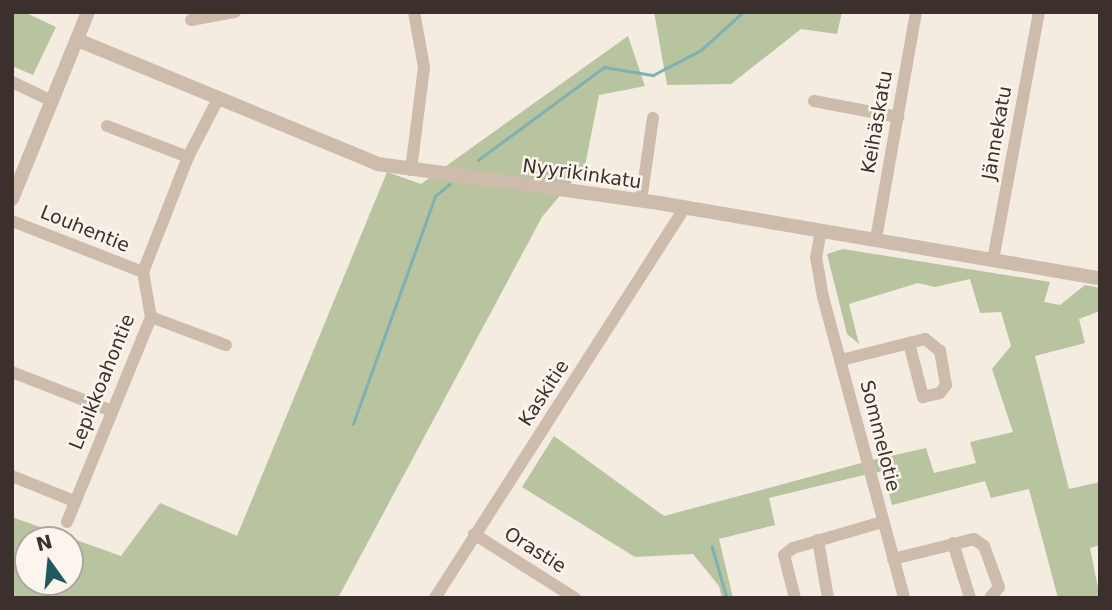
<!DOCTYPE html>
<meta charset="utf-8">
<style>
body{margin:0}
#map{position:relative;width:1112px;height:610px;overflow:hidden;background:#f4ebe1;font-family:"DejaVu Sans",sans-serif}
div>[style]{position:absolute}
.green>*{inset:0;background:#b8c4a0}
.stream>*{height:2.5px;margin:-1.25px;padding:0 1.25px;transform-origin:1.25px;border-radius:1.25px;background:#7fb0b2}
.minor>*{height:12px;margin:-6px;padding:0 6px;transform-origin:6px;border-radius:6px;background:#cdbbac}
.tertiary>*{height:14px;margin:-7px;padding:0 7px;transform-origin:7px;border-radius:7px;background:#cdbbac}
span{translate:-50% -50%;white-space:nowrap;text-align:center;line-height:1.15;-webkit-text-stroke:5px #fbf5ee;paint-order:stroke}
.street-label{font-size:19px;color:#3b302b}
.frame{position:absolute;inset:0;border:14px solid #3b302b;pointer-events:none}
.north{position:absolute;left:14px;top:526px;width:70px;height:70px;box-sizing:border-box;background:#fbf5ee;border:2px solid #aea6a0;border-radius:50%;rotate:345deg;font-size:19px;font-weight:700;line-height:28px;text-align:center;color:#3b302b}
.north::after{content:'';display:block;margin:auto;width:24px;height:32px;background:#1f5a5e;clip-path:polygon(50% 0,100% 100%,50% 72%,0 100%)}
</style>
<div id="map">
<div class="green">
<i style="clip-path:polygon(12px 12px,24px 12px,56px 27px,33px 75px,12px 66px)"></i>
<i style="clip-path:polygon(654px 12px,842px 12px,837px 34px,801px 29px,731px 84px,667px 85px)"></i>
<i style="clip-path:polygon(evenodd,628px 36px,645px 86px,599px 95px,585px 166px,542px 217px,338px 598px,12px 598px,12px 517px,121px 556px,160px 503px,237px 536px,387px 172px,421px 184px,628px 36px,28px 540px,70px 540px,70px 582px,28px 582px,28px 540px)"></i>
<i style="clip-path:polygon(843px 249px,1050px 282px,1044px 302px,1060px 305px,1085px 285px,1100px 288px,1100px 311px,1079px 319px,1085px 343px,1035px 356px,1069px 489px,1100px 482px,1100px 545px,1090px 548px,1100px 598px,1058px 598px,1029px 489px,991px 498px,985px 481px,892px 505px,883px 471px,871px 474px,868px 461px,926px 448px,934px 473px,976px 463px,970px 442px,1013px 432px,992px 369px,1011px 346px,1001px 312px,980px 313px,970px 279px,935px 287px,918px 283px,849px 304px,859px 344px,847px 334px,827px 254px)"></i>
<i style="clip-path:polygon(554px 436px,664px 516px,865px 462px,868px 474px,769px 498px,775px 525px,719px 539px,733px 598px,722px 598px,719px 586px,693px 554px,635px 557px,522px 487px)"></i>
</div>
<div class="stream">
<i style="left:478px;top:160px;width:157px;rotate:-36.4deg"></i>
<i style="left:604px;top:67px;width:50px;rotate:9.3deg"></i>
<i style="left:653px;top:75px;width:54px;rotate:-27.5deg"></i>
<i style="left:701px;top:50px;width:57px;rotate:-42.1deg"></i>
<i style="left:353px;top:424px;width:242px;rotate:-70.2deg"></i>
<i style="left:435px;top:196px;width:19px;rotate:-39deg"></i>
<i style="left:712px;top:546px;width:54px;rotate:73.9deg"></i>
</div>
<div class="minor">
<i style="left:191px;top:20px;width:45px;rotate:-10.3deg"></i>
<i style="left:12px;top:82px;width:44px;rotate:25.4deg"></i>
<i style="left:814px;top:101px;width:86px;rotate:10.8deg"></i>
<i style="left:107px;top:126px;width:87px;rotate:20.9deg"></i>
<i style="left:411px;top:170px;width:104px;rotate:-82.8deg"></i>
<i style="left:424px;top:67px;width:56px;rotate:-100.3deg"></i>
<i style="left:641px;top:201px;width:84px;rotate:-81.8deg"></i>
<i style="left:12px;top:221px;width:141px;rotate:21.3deg"></i>
<i style="left:821px;top:230px;width:27px;rotate:100deg"></i>
<i style="left:816px;top:257px;width:41px;rotate:80.1deg"></i>
<i style="left:823px;top:297px;width:312px;rotate:74.9deg"></i>
<i style="left:876px;top:239px;width:230px;rotate:-80deg"></i>
<i style="left:993px;top:260px;width:252px;rotate:-79.5deg"></i>
<i style="left:151px;top:317px;width:80px;rotate:20.5deg"></i>
<i style="left:841px;top:360px;width:70px;rotate:-14deg"></i>
<i style="left:909px;top:343px;width:56px;rotate:75.5deg"></i>
<i style="left:923px;top:397px;width:17px;rotate:-13deg"></i>
<i style="left:940px;top:393px;width:10px;rotate:-53deg"></i>
<i style="left:946px;top:385px;width:35px;rotate:-100deg"></i>
<i style="left:940px;top:351px;width:19px;rotate:-141deg"></i>
<i style="left:925px;top:339px;width:16px;rotate:166deg"></i>
<i style="left:12px;top:372px;width:107px;rotate:21.3deg"></i>
<i style="left:12px;top:476px;width:67px;rotate:22deg"></i>
<i style="left:67px;top:522px;width:222px;rotate:-67.7deg"></i>
<i style="left:151px;top:317px;width:46px;rotate:-100.1deg"></i>
<i style="left:143px;top:272px;width:123px;rotate:-68.6deg"></i>
<i style="left:188px;top:157px;width:63px;rotate:-62.6deg"></i>
<i style="left:474px;top:534px;width:120px;rotate:32.4deg"></i>
<i style="left:818px;top:540px;width:59px;rotate:80.2deg"></i>
<i style="left:953px;top:543px;width:58px;rotate:72.8deg"></i>
<i style="left:893px;top:559px;width:83px;rotate:-13.9deg"></i>
<i style="left:974px;top:539px;width:12px;rotate:35deg"></i>
<i style="left:984px;top:546px;width:44px;rotate:69.9deg"></i>
<i style="left:999px;top:587px;width:14px;rotate:129deg"></i>
<i style="left:435px;top:598px;width:463px;rotate:-57.4deg"></i>
<i style="left:795px;top:598px;width:44px;rotate:-104.3deg"></i>
<i style="left:784px;top:555px;width:11px;rotate:-38deg"></i>
<i style="left:793px;top:548px;width:93px;rotate:-16.3deg"></i>
</div>
<div class="tertiary">
<i style="left:80px;top:41px;width:322px;rotate:22.4deg"></i>
<i style="left:378px;top:164px;width:284px;rotate:7.9deg"></i>
<i style="left:659px;top:203px;width:447px;rotate:9.7deg"></i>
<i style="left:12px;top:199px;width:202px;rotate:-67.9deg"></i>
</div>
<div class="street-label">
<span style="left:877px;top:122px;rotate:-80deg">Keihäskatu</span>
<span style="left:997px;top:133px;rotate:-80deg">Jännekatu</span>
<span style="left:582px;top:174px;rotate:8deg">Nyyrikinkatu</span>
<span style="left:85px;top:229px;rotate:22deg">Louhentie</span>
<span style="left:102px;top:382px;rotate:-68deg">Lepikkoahontie</span>
<span style="left:544px;top:393px;rotate:-57deg">Kaskitie</span>
<span style="left:880px;top:436px;rotate:76deg">Sommelotie</span>
<span style="left:535px;top:550px;rotate:32deg">Orastie</span>
</div>
<div class="frame"></div>
<div class="north">N</div>
</div>
